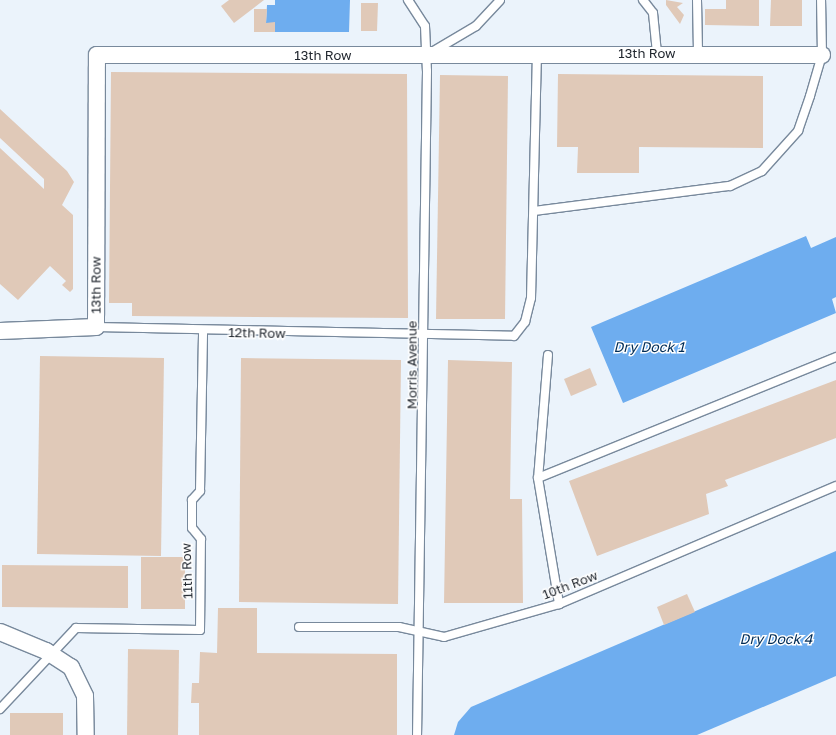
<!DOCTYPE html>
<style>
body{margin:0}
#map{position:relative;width:836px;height:735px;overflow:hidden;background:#ebf3fb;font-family:"Golos Text",sans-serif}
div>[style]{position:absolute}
.water>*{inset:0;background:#6eadef}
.building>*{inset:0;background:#e0c9b8}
.roads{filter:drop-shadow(1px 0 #78899c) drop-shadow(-1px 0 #78899c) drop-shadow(0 1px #78899c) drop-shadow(0 -1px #78899c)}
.lane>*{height:8px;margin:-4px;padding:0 4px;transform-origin:4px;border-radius:4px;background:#fff}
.street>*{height:16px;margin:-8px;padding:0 8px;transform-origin:8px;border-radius:8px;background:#fff}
span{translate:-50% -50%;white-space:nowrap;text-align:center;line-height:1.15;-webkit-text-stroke:3px #fff;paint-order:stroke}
.street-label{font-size:13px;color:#21272f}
.water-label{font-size:14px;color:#002c56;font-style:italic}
</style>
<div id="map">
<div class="water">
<i style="clip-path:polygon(275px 0,350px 0,349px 32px,275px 32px,275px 23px,266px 23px,267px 5px,275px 5px)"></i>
<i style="clip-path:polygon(806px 236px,811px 248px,836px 237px,836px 297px,832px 299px,836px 313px,623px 403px,591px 327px)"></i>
<i style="clip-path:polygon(836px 551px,836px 676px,697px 735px,454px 735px,458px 722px,471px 707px)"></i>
</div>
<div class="building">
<i style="clip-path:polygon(229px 0,264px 0,234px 23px,221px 6px)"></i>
<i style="clip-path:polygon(666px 0,683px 3px,677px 7px,684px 15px,680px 24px,666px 5px)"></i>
<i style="clip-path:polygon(726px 0,759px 0,759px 26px,705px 25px,705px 9px,726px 9px)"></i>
<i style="clip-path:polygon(771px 0,802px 0,802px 26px,770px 26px)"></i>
<i style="clip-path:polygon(361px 3px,378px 3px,377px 31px,361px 31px)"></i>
<i style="clip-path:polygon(254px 9px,267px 9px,266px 23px,275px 22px,275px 32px,254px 32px)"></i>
<i style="clip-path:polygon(111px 72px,407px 74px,408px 318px,132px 316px,132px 303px,109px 303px)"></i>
<i style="clip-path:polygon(558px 74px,763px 76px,763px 148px,639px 147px,639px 173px,577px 173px,578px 147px,557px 147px)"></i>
<i style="clip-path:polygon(440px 75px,508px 76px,505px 319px,436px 319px)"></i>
<i style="clip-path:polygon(0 109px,67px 171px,74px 182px,62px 205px,73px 215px,73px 289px,70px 292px,62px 285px,66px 281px,50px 266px,18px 300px,0 284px,0 148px,44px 189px,44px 179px,0 138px)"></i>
<i style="clip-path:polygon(40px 356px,164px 358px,161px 556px,37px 554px)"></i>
<i style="clip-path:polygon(241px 358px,401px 360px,398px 604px,239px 602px)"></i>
<i style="clip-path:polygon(448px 360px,512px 362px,510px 499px,522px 499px,523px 603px,444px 603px)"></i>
<i style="clip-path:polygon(590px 368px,597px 385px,571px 396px,564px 379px)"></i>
<i style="clip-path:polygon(836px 380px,836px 438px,725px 480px,728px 486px,706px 494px,709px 514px,597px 556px,569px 481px)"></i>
<i style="clip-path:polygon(141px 557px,185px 557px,185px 609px,141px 609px)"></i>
<i style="clip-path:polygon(2px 565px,128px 566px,128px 608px,2px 607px)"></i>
<i style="clip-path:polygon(687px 594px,695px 612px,664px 625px,657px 607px)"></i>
<i style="clip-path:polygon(218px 608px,257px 608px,257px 653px,397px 654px,397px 735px,199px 735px,199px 703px,191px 703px,192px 683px,199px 683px,200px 652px,217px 653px)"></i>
<i style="clip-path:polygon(128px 649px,179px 650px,178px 735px,127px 735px)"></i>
<i style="clip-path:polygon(10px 713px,63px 713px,63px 735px,10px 735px)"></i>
</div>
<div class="roads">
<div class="lane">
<i style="left:408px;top:0;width:31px;rotate:57deg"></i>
<i style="left:425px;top:26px;width:45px;rotate:87.5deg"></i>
<i style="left:427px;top:71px;width:664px;rotate:90.86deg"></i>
<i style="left:643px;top:0;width:16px;rotate:52deg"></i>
<i style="left:653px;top:13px;width:40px;rotate:84.3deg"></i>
<i style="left:697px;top:0;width:53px;rotate:88.9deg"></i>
<i style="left:432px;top:52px;width:51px;rotate:-30.6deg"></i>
<i style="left:476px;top:26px;width:35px;rotate:-47deg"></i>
<i style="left:534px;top:211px;width:198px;rotate:-7.3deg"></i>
<i style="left:730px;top:186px;width:35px;rotate:-25deg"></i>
<i style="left:762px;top:171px;width:54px;rotate:-48deg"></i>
<i style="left:798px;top:131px;width:37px;rotate:-71deg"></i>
<i style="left:810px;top:96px;width:43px;rotate:-73.7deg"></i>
<i style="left:822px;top:55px;width:55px;rotate:-91deg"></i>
<i style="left:96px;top:327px;width:418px;rotate:1.2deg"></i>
<i style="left:514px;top:336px;width:18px;rotate:-52deg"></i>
<i style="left:525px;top:322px;width:25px;rotate:-76deg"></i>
<i style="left:531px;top:298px;width:244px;rotate:-88.6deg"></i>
<i style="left:548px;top:355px;width:123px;rotate:94.6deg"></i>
<i style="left:538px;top:478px;width:128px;rotate:80.5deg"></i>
<i style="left:538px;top:478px;width:322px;rotate:-22.1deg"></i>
<i style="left:299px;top:627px;width:100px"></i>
<i style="left:399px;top:627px;width:46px;rotate:12.5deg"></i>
<i style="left:444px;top:637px;width:120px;rotate:-16deg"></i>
<i style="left:559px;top:604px;width:301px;rotate:-23.1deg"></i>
<i style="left:0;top:709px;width:111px;rotate:-46.8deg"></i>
<i style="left:76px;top:628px;width:124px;rotate:0.9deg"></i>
<i style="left:200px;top:630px;width:91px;rotate:-89.4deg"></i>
<i style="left:201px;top:539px;width:14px;rotate:-129deg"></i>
<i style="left:192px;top:528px;width:28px;rotate:-90deg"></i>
<i style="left:192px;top:500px;width:12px;rotate:-48deg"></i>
<i style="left:200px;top:491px;width:159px;rotate:-88.9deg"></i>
</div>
<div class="street">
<i style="left:0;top:331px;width:96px;rotate:-2.4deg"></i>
<i style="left:96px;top:327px;width:272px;rotate:-89.8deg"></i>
<i style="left:97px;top:55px;width:725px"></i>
<i style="left:0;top:632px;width:50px;rotate:22.4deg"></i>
<i style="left:46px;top:651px;width:30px;rotate:33deg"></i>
<i style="left:71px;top:667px;width:32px;rotate:64deg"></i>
<i style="left:85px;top:696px;width:39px;rotate:89deg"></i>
</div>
</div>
<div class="street-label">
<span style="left:647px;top:53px">13th Row</span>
<span style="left:323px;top:55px">13th Row</span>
<span style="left:96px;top:285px;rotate:-90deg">13th Row</span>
<span style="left:257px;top:333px;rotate:1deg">12th Row</span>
<span style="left:412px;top:365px;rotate:-90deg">Morris Avenue</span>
<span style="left:187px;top:571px;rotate:-92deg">11th Row</span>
<span style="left:570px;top:585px;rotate:-21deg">10th Row</span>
</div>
<div class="water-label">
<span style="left:649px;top:347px">Dry Dock 1</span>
<span style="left:776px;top:639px">Dry Dock 4</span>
</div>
</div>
